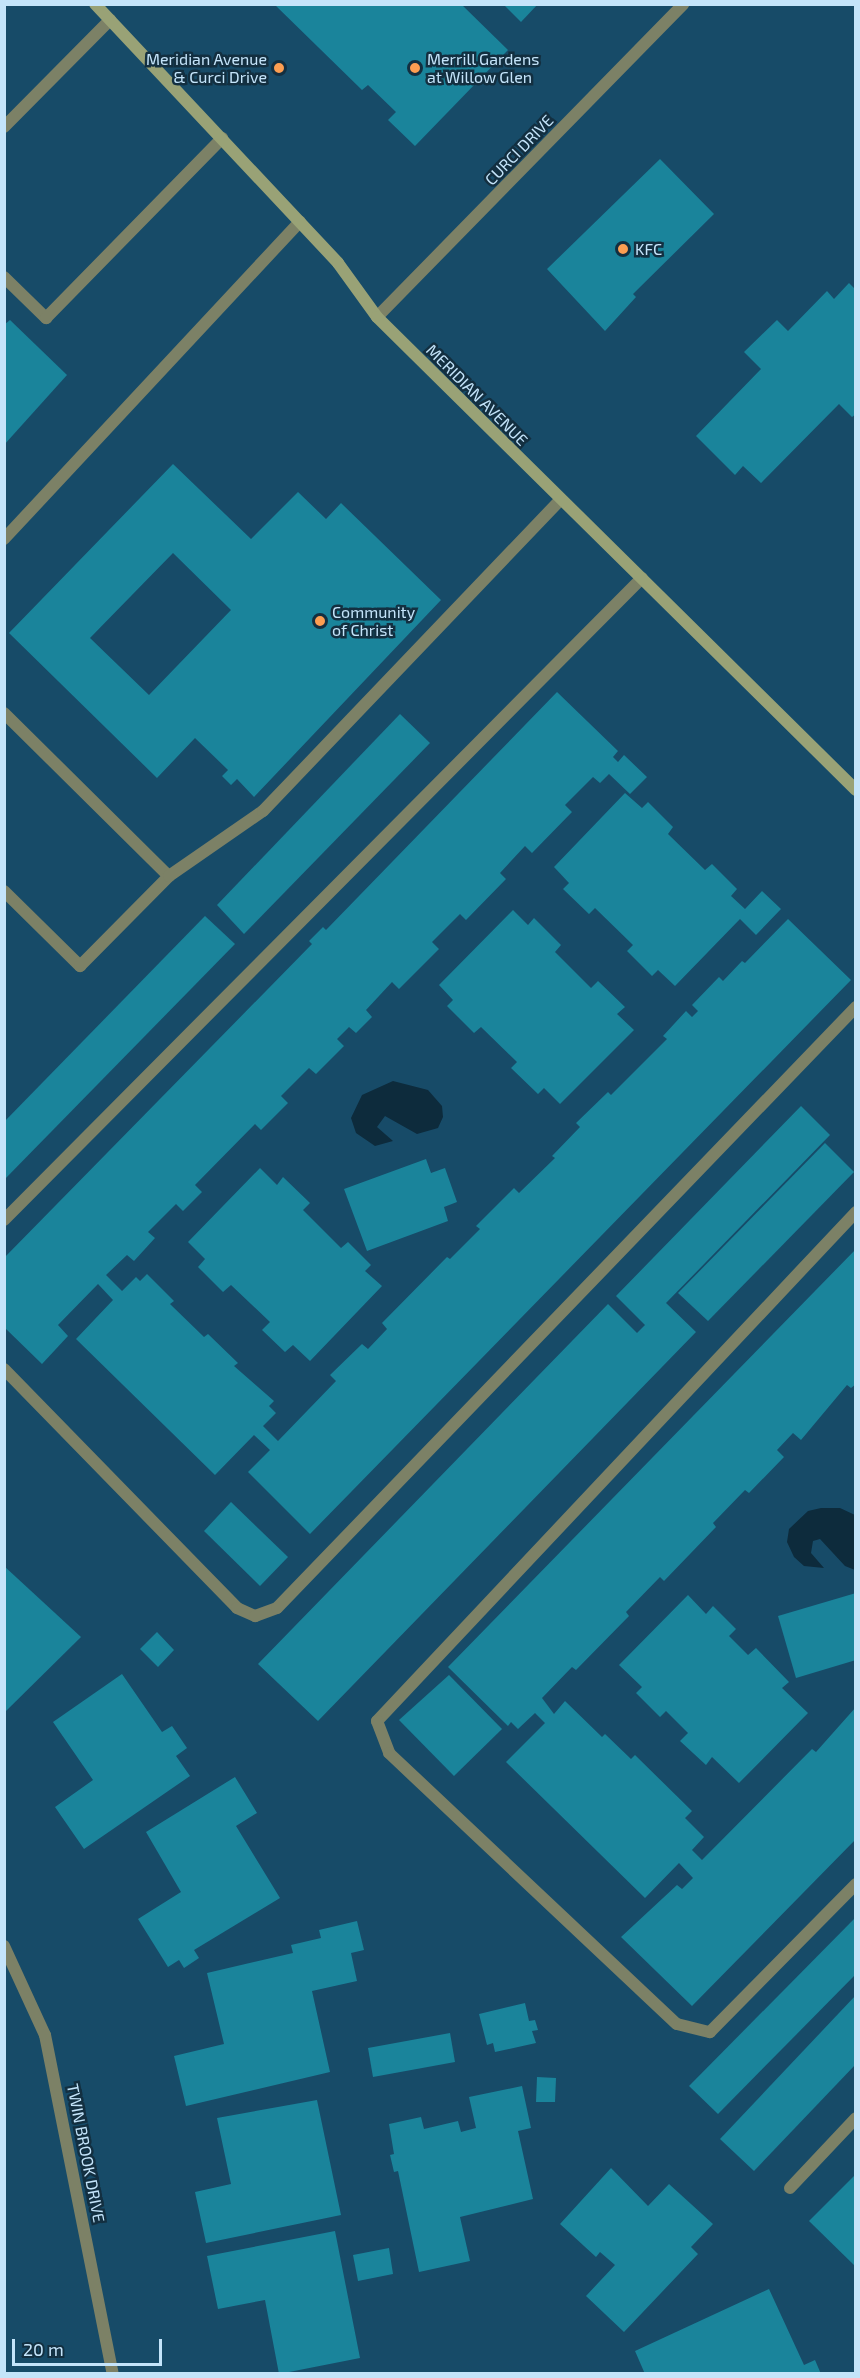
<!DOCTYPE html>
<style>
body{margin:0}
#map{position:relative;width:860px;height:2378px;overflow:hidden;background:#174b68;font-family:"Exo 2",sans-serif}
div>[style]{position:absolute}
.water>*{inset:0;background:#0d2b3c}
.building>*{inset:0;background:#1a849b}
.service>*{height:12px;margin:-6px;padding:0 6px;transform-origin:6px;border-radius:6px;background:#7c8166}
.minor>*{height:12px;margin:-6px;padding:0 6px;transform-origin:6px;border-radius:6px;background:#7c8166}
.secondary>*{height:12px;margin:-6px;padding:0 6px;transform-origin:6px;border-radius:6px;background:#99a276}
.dots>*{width:16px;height:16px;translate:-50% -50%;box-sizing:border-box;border:3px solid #132f40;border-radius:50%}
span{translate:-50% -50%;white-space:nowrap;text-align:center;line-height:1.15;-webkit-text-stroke:5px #132f40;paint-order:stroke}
.poi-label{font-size:16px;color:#c4e4fa}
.right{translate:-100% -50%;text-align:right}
.left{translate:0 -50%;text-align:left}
.street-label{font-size:16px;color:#c4e4fa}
.frame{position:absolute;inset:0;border:6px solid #c4e4fa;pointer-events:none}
.scale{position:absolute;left:12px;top:2339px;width:150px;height:27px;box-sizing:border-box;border:3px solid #c4e4fa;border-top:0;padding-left:8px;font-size:18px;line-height:21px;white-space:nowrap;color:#c4e4fa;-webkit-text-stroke:4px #132f40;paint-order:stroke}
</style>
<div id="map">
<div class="water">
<i style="clip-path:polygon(393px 1081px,428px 1090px,442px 1106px,443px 1117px,438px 1128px,417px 1134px,385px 1116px,377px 1127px,393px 1141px,375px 1146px,356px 1133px,351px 1118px,362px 1095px)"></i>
<i style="clip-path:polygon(821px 1508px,840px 1508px,855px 1515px,855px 1570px,845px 1566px,820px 1539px,813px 1541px,811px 1553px,824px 1568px,804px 1566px,794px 1557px,787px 1542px,789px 1529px,808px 1511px)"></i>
</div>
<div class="building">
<i style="clip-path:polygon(274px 4px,461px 4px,508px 50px,415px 146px,388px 120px,396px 112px,368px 85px,362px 90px)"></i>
<i style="clip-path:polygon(503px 4px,538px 4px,521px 22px)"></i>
<i style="clip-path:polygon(660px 159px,714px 214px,633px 294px,636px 297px,605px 331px,547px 269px)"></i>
<i style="clip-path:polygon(849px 283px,856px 290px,856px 414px,852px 417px,839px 404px,761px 483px,743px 466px,735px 475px,696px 436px,761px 369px,744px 352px,777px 320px,788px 331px,827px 291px,834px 299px)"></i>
<i style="clip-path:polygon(10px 320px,67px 375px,4px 445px,4px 325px)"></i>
<i style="clip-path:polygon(evenodd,173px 464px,251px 539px,298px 492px,326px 519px,341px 503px,441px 600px,254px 797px,237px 779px,231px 785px,222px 776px,228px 770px,195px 738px,157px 778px,9px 633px,173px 464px,173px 553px,231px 610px,149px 695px,90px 638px,173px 553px)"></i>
<i style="clip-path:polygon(557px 692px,618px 751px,613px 757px,618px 762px,624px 755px,647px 777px,630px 794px,609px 774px,600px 783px,593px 777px,565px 805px,572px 812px,532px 853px,525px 846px,500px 873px,506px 879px,466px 920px,460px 914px,432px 942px,439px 949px,399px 989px,392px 982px,366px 1010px,372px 1017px,356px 1033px,349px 1027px,337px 1039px,344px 1046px,316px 1074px,309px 1068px,281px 1096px,288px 1103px,261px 1130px,255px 1124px,195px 1185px,202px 1192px,183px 1211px,176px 1204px,148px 1232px,155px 1238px,134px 1261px,127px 1255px,106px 1275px,122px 1291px,136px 1277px,140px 1281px,147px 1274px,174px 1301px,170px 1304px,204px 1337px,208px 1334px,238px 1363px,234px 1366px,274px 1401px,269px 1406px,276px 1413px,263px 1426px,278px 1441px,336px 1381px,330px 1375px,362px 1344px,368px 1349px,387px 1329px,382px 1323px,447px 1257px,450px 1259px,480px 1229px,476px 1226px,514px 1188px,519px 1193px,555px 1158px,552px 1156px,580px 1127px,576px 1123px,608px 1092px,611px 1095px,667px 1039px,663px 1036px,686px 1011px,692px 1017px,698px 1011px,692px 1005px,719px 977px,723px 981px,742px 961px,745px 963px,788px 919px,851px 980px,310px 1534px,248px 1472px,270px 1450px,254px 1435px,215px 1475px,76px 1339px,113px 1300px,98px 1284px,58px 1325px,68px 1336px,42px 1364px,4px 1327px,4px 1258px,312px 944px,309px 941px,323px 927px,326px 930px)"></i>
<i style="clip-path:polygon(400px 714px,430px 743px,244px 934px,217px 905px)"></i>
<i style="clip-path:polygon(625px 793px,642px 808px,648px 802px,673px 827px,668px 834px,705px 870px,712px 864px,737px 889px,731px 896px,745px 909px,762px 891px,781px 909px,756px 935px,740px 919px,675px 986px,658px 970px,652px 976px,627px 951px,633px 945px,595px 908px,589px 914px,563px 889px,569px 883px,554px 867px)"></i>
<i style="clip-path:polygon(513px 910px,528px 925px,534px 918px,561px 945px,555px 952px,591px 988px,598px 981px,625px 1007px,617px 1014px,634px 1030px,560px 1104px,544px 1088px,538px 1094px,511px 1068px,517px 1062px,481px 1027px,474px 1033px,447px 1006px,453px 1000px,439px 985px)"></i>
<i style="clip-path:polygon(205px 916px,235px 944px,4px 1180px,4px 1122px)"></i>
<i style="clip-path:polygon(801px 1106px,830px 1135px,666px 1303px,696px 1332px,318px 1721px,258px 1664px,608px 1304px,637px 1333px,645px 1325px,616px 1296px)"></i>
<i style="clip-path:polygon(825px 1143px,854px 1172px,708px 1321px,678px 1293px)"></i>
<i style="clip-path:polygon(426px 1159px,431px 1173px,445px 1168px,457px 1202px,444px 1207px,448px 1221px,367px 1251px,344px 1189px)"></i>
<i style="clip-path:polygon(260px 1168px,277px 1185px,283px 1177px,310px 1203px,303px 1210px,341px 1248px,348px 1242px,371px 1265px,365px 1271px,382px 1286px,310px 1361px,293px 1345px,285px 1352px,262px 1330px,270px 1322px,231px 1285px,223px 1292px,198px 1267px,205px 1259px,188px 1242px)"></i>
<i style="clip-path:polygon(856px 1249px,856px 1384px,851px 1388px,847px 1385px,801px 1440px,793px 1433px,777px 1450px,784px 1457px,749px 1493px,745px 1490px,713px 1523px,716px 1527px,664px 1581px,660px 1577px,626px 1612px,629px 1616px,576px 1670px,572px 1667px,542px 1698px,554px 1714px,565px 1701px,602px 1737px,605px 1734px,631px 1759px,635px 1755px,692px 1811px,685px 1818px,704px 1837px,692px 1850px,702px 1860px,812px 1749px,816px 1752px,856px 1707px,856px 1839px,692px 2006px,621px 1937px,677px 1885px,682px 1889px,693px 1878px,679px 1863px,645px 1898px,506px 1762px,545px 1723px,535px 1713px,518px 1729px,511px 1722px,508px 1726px,448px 1667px)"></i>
<i style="clip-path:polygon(231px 1502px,288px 1557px,260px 1586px,204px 1531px)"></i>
<i style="clip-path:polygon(4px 1566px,81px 1637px,4px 1713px)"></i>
<i style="clip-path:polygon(856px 1593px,856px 1660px,796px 1678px,778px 1616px)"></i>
<i style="clip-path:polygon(688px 1595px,706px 1614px,713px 1606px,736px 1629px,729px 1636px,748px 1655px,756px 1648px,789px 1682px,782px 1688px,808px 1713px,739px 1783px,712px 1757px,706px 1765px,680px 1741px,688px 1733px,666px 1711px,660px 1717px,636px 1693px,642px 1687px,619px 1665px)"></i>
<i style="clip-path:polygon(157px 1632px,174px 1650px,158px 1667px,140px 1649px)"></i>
<i style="clip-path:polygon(122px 1674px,162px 1732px,172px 1726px,187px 1748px,176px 1756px,190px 1776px,84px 1849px,55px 1807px,93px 1780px,53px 1722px)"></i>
<i style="clip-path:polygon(449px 1675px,502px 1729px,454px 1776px,399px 1720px)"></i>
<i style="clip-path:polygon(235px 1777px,257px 1813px,236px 1826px,280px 1898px,194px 1950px,199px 1958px,184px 1968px,179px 1960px,168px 1967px,138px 1919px,181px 1892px,146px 1832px)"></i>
<i style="clip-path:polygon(856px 1917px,856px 1974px,718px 2114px,689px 2086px)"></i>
<i style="clip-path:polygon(357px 1921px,364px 1950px,351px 1953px,357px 1981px,312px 1991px,330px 2072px,186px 2106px,174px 2056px,224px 2044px,207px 1973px,293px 1953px,291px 1945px,321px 1938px,319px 1930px)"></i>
<i style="clip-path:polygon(856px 1995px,856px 2064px,754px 2171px,720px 2139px)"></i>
<i style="clip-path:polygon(525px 2003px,529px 2021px,535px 2020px,538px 2030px,532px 2031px,536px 2043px,495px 2052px,493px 2043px,487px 2045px,479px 2014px)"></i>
<i style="clip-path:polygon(450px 2033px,455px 2062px,373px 2077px,368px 2048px)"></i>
<i style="clip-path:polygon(537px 2077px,556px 2078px,555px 2102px,536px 2102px)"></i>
<i style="clip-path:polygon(522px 2086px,531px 2128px,518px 2131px,533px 2199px,460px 2217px,470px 2261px,419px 2272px,398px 2171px,394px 2172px,390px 2155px,394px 2154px,389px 2124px,421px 2117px,424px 2129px,458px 2121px,461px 2132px,476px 2128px,469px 2097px)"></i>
<i style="clip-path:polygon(317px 2100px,341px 2215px,206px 2243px,195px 2192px,231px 2184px,217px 2118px)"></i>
<i style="clip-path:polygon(611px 2168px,648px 2206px,669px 2184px,713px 2224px,691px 2247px,698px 2254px,624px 2332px,586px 2296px,615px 2265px,600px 2252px,596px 2257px,560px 2224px)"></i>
<i style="clip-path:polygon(856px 2174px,856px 2267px,809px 2221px)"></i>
<i style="clip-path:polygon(335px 2231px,360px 2358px,279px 2374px,265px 2300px,218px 2309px,207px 2256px)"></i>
<i style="clip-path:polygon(389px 2248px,393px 2274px,358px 2281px,353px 2255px)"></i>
<i style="clip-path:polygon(769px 2289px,804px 2365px,815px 2360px,821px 2374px,645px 2374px,635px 2351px)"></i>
</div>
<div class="service">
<i style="left:4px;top:127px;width:151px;rotate:-45.3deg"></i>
<i style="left:4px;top:277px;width:59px;rotate:44.3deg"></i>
<i style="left:46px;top:318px;width:252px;rotate:-45.6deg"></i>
<i style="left:4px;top:539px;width:434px;rotate:-47deg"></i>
<i style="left:4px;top:713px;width:232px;rotate:44.7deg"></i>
<i style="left:4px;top:891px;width:107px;rotate:44.6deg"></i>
<i style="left:80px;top:966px;width:127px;rotate:-45.3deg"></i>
<i style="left:169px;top:876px;width:114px;rotate:-34.7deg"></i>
<i style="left:263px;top:811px;width:430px;rotate:-46.3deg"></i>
<i style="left:856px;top:1212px;width:699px;rotate:133.26deg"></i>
<i style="left:377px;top:1721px;width:34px;rotate:69deg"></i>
<i style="left:389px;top:1753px;width:395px;rotate:43.3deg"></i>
<i style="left:677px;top:2024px;width:34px;rotate:14deg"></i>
<i style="left:710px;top:2032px;width:208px;rotate:-45.4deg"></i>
<i style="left:4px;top:1220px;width:905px;rotate:-45.18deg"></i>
<i style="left:4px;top:1369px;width:334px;rotate:45.7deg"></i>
<i style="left:237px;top:1608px;width:20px;rotate:24deg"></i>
<i style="left:255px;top:1616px;width:23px;rotate:-20deg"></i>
<i style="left:277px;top:1608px;width:835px;rotate:-46.07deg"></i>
<i style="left:790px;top:2188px;width:96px;rotate:-46.7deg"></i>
</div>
<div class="minor">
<i style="left:377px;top:317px;width:438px;rotate:-45.6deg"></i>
<i style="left:4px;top:1946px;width:98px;rotate:65.3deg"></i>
<i style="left:45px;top:2035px;width:346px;rotate:78.7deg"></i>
</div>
<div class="secondary">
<i style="left:95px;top:4px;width:355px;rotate:46.8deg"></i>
<i style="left:338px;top:263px;width:67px;rotate:54.2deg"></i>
<i style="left:377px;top:317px;width:673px;rotate:44.64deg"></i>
</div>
<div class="dots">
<i style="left:279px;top:68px;background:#fc9e52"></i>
<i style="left:415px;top:68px;background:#fc9e52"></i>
<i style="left:623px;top:249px;background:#fc9e52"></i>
<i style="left:320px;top:621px;background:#fc9e52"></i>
</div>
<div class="poi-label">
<span class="right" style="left:267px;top:68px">Meridian Avenue<br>&amp; Curci Drive</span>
<span class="left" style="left:427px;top:68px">Merrill Gardens<br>at Willow Glen</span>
<span class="left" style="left:635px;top:249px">KFC</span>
<span class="left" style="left:332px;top:621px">Community<br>of Christ</span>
</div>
<div class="street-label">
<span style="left:519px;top:150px;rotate:-46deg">CURCI DRIVE</span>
<span style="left:477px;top:395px;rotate:45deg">MERIDIAN AVENUE</span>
<span style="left:86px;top:2153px;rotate:79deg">TWIN BROOK DRIVE</span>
</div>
<div class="frame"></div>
<div class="scale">20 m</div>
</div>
